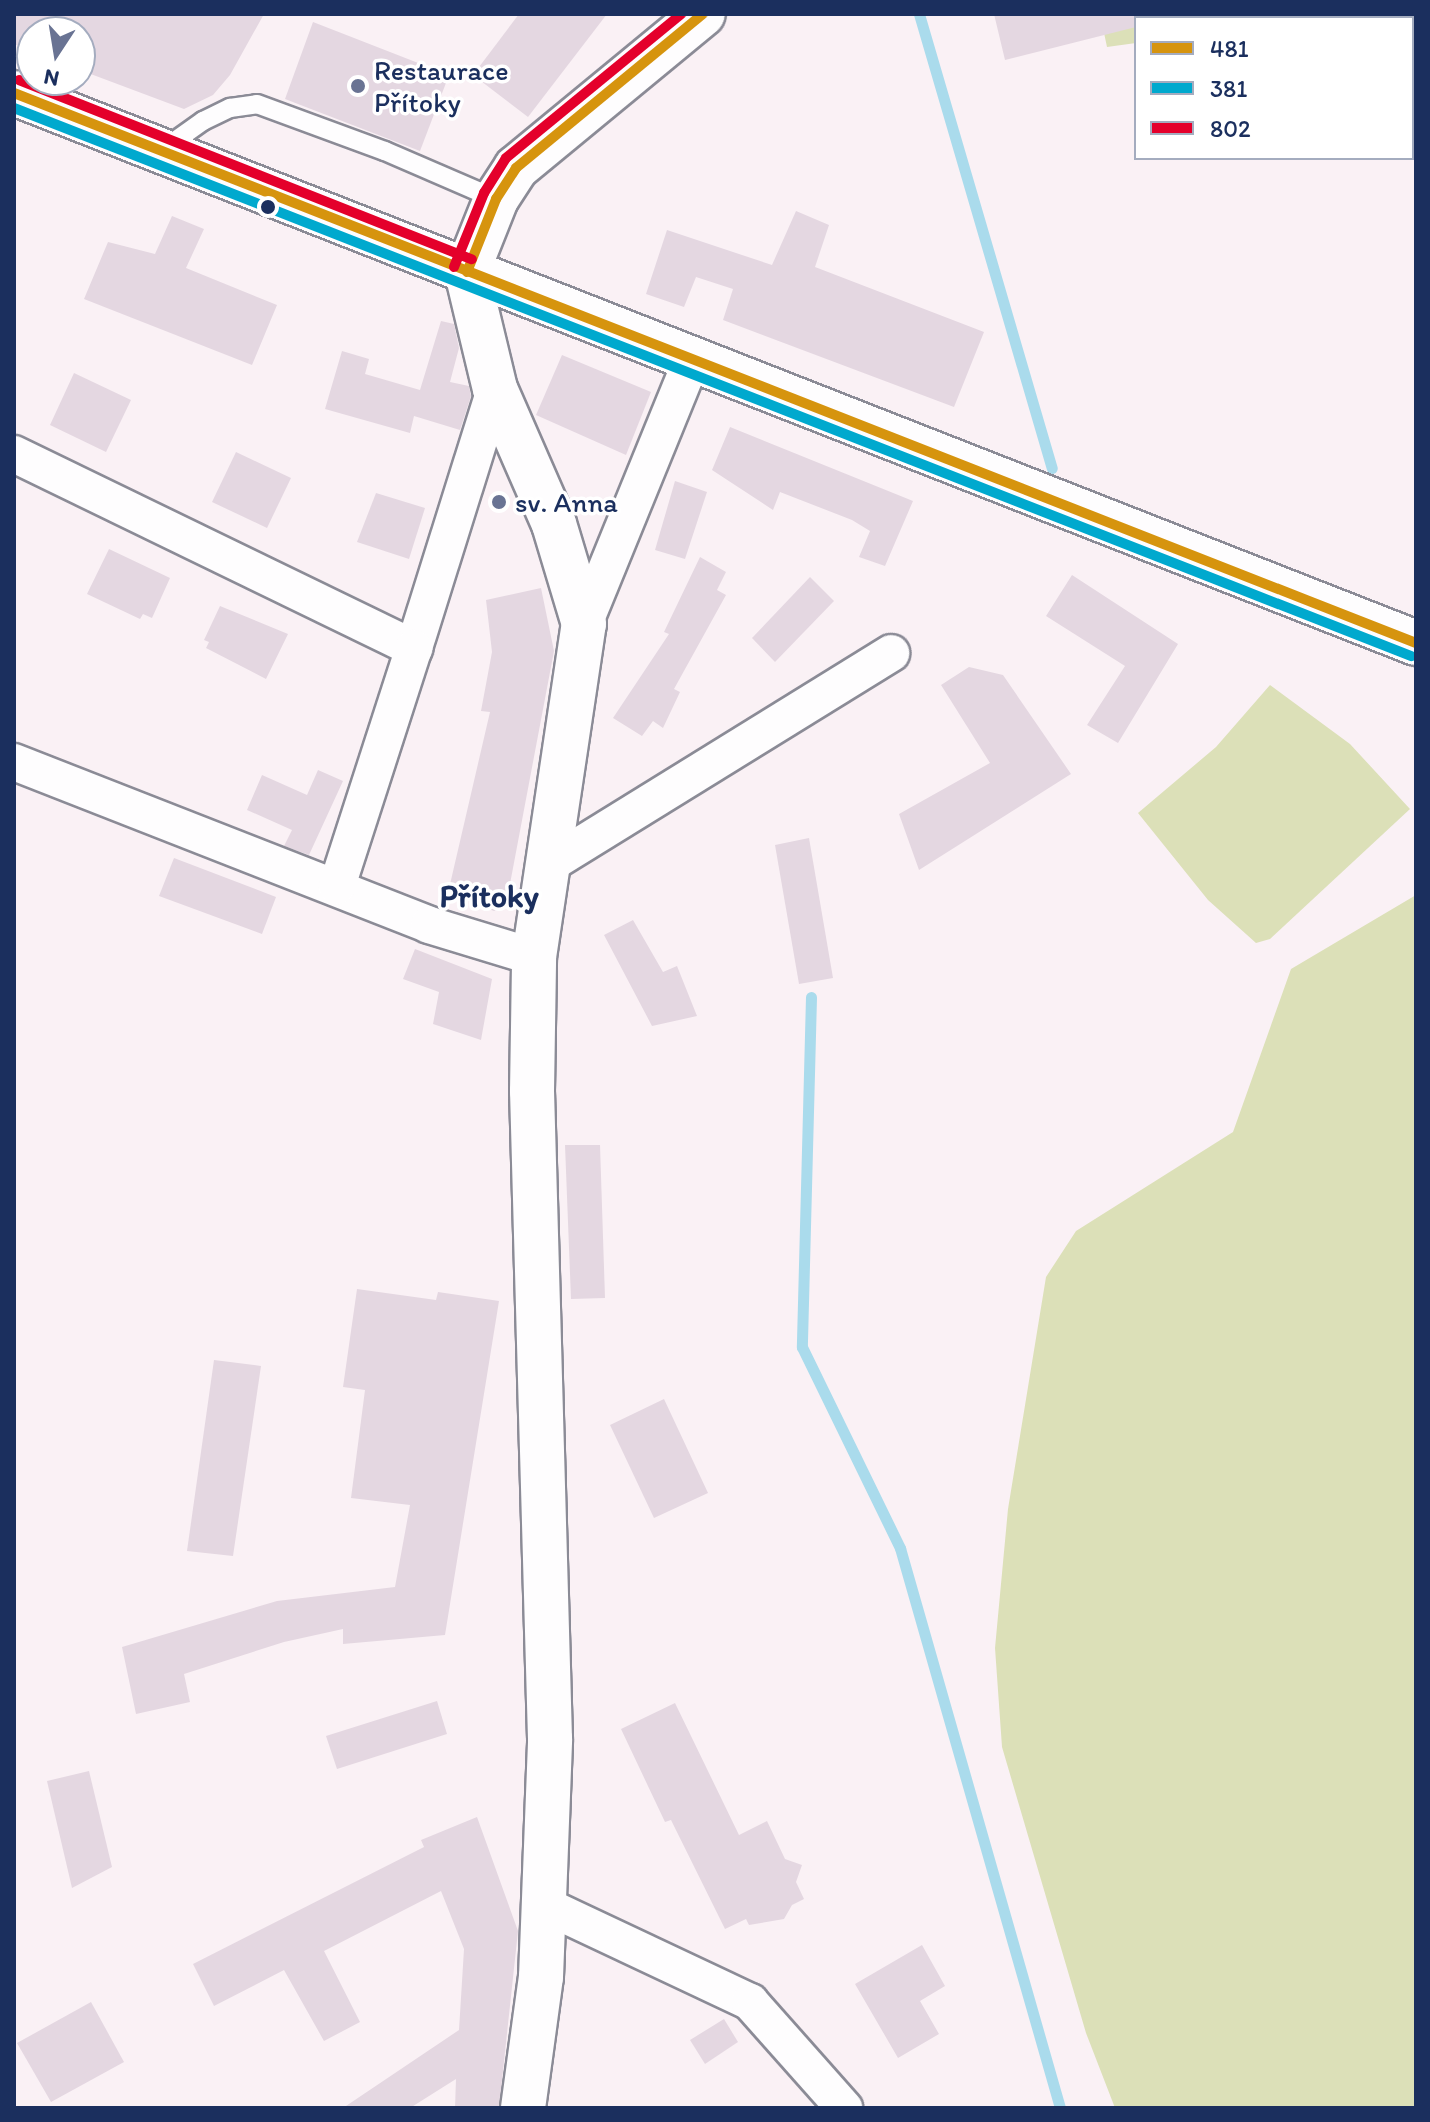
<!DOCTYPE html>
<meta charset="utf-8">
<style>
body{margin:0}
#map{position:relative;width:1430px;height:2122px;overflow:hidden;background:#faf1f5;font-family:Itim,sans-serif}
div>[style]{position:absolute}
.green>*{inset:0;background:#dce0b8}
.stream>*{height:11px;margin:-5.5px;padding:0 5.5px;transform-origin:5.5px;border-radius:5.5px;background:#aadbec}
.building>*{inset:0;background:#e4d7e1}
.roads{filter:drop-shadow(2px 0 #8b8b96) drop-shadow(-2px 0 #8b8b96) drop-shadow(0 2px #8b8b96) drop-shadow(0 -2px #8b8b96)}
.lane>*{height:18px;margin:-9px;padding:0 9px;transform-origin:9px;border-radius:9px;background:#fefdfe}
.street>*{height:36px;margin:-18px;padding:0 18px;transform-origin:18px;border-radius:18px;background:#fefdfe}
.secondary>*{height:44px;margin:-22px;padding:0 22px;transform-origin:22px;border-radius:22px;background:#fefdfe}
.primary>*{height:44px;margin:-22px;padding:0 22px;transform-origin:22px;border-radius:22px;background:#fefdfe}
.bus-1>*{height:10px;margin:-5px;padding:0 5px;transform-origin:5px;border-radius:5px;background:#d6940e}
.bus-2>*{height:10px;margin:-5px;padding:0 5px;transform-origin:5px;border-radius:5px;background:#00a9ce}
.bus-3>*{height:10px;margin:-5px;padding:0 5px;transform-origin:5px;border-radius:5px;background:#e4002b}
.dots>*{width:22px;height:22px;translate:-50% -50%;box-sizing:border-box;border:4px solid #fff;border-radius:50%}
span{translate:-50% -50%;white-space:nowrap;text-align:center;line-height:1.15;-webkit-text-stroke:7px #fff;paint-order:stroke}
.poi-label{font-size:28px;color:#1b2f5e}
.left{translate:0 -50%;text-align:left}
.quarter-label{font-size:32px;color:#1b2f5e;font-weight:700}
.frame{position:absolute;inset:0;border:16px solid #1b2f5e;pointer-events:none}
.legend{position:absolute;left:1134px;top:16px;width:280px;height:144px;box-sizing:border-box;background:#fff;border:2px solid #a4acbf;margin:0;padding:10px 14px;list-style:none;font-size:24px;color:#1b2f5e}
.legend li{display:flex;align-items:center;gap:16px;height:40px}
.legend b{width:40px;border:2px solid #a4acbf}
.north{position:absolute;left:16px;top:16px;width:80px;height:80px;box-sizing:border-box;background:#fff;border:2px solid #a4acbf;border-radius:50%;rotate:192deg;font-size:22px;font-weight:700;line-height:32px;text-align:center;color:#1b2f5e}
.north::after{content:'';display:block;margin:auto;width:28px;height:36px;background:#697393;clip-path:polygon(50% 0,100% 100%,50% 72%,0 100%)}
</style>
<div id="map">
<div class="green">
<i style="clip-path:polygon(1100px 14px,1241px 14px,1136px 18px,1136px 43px,1107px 47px)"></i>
<i style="clip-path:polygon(1270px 685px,1350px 744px,1410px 809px,1270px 939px,1256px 943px,1208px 900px,1138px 813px,1216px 747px)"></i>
<i style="clip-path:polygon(1416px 895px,1416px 2108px,1115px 2108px,1086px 2033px,1002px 1747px,995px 1648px,1008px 1509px,1046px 1277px,1076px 1231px,1233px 1132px,1291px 969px)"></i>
</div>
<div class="stream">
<i style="left:919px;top:14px;width:473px;rotate:73.7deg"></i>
<i style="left:811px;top:997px;width:350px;rotate:91.5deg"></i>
<i style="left:802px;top:1347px;width:224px;rotate:64deg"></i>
<i style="left:900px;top:1548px;width:582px;rotate:74.05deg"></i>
</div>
<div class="building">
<i style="clip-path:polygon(14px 14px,264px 14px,230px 75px,213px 95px,184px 109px,80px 70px,80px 32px,32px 32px,32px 51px,14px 44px)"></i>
<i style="clip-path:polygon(519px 14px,607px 14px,528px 117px,473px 75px)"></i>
<i style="clip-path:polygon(994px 14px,1145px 14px,1146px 18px,1136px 18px,1136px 27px,1005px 60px)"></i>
<i style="clip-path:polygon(313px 22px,449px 75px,420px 151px,285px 99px)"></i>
<i style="clip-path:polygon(796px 211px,829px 225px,815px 267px,984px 332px,954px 407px,723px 320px,733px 289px,696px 277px,684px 307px,646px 294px,667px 230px,772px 265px)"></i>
<i style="clip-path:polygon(172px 216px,204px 229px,186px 268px,277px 305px,252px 365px,84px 299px,108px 242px,155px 254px)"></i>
<i style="clip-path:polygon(441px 321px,454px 324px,459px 348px,450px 382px,469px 386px,471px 396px,460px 430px,414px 416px,410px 433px,325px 409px,342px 351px,369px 359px,365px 374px,420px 390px)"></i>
<i style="clip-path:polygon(562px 355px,651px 392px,626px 455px,536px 415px)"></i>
<i style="clip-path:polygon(74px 373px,131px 400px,106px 452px,50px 425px)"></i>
<i style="clip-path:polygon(730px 427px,913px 501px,885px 566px,859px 557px,870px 531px,852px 520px,780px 492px,773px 510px,712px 470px)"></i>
<i style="clip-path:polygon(236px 452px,291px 478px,267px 528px,212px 502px)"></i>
<i style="clip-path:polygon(675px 481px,707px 492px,685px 559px,655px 550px)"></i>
<i style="clip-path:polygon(376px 493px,425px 508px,409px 559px,357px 542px)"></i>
<i style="clip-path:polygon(109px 549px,170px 578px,152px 618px,143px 614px,140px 619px,87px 594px)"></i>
<i style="clip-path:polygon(700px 557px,726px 572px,717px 590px,726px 595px,674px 689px,680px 692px,663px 728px,653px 721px,642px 736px,613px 718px,669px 634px,664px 632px)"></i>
<i style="clip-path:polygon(1072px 575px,1178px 644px,1118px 743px,1087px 725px,1125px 666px,1046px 616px)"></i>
<i style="clip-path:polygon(810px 577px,834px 601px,775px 662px,752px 638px)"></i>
<i style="clip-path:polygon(541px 588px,554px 651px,506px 905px,494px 911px,448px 893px,490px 712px,481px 711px,492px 652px,486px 600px)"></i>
<i style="clip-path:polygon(220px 606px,288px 634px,266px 679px,206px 648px,209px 642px,204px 640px)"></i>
<i style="clip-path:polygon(969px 667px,1003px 675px,1071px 774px,919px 870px,899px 814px,990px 763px,941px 685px)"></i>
<i style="clip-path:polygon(318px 770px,343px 781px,309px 855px,284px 846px,292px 830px,247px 810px,262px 775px,307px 795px)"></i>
<i style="clip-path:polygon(809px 838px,833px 978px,799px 984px,775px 845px)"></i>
<i style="clip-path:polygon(174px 858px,276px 897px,262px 934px,159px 896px)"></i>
<i style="clip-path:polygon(633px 920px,663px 972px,677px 966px,697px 1016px,652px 1026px,604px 935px)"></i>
<i style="clip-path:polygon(415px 949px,492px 979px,481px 1040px,433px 1024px,439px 992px,403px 979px)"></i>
<i style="clip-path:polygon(565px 1145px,600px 1145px,605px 1298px,571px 1299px)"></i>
<i style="clip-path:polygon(357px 1289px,436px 1300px,438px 1292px,499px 1301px,445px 1635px,343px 1644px,343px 1629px,284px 1642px,184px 1674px,190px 1702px,136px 1714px,122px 1647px,277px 1601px,395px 1587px,410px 1505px,351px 1498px,365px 1390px,343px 1387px)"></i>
<i style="clip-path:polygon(214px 1360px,261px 1366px,233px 1556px,187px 1551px)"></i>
<i style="clip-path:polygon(664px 1399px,708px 1493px,654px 1518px,610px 1425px)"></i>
<i style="clip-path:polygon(437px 1701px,447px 1734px,337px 1769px,326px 1736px)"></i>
<i style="clip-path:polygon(675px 1703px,739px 1835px,767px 1821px,785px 1859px,802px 1865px,796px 1882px,804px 1899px,792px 1905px,784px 1919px,749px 1925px,746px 1919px,725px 1929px,671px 1820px,665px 1822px,621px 1729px)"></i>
<i style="clip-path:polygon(89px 1771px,112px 1867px,72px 1888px,47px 1781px)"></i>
<i style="clip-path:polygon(477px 1817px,518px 1931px,499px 2108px,455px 2108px,456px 2079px,410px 2108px,343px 2108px,459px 2030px,464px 1949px,441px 1891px,324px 1951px,360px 2022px,324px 2041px,284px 1970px,214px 2006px,193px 1964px,424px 1847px,421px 1840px)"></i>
<i style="clip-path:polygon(922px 1945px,945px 1986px,920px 2001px,939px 2034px,898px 2058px,855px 1984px)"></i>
<i style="clip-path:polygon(91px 2002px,124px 2062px,51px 2102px,17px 2043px)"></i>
<i style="clip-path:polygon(724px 2019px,738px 2042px,705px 2064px,690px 2040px)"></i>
</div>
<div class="roads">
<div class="lane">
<i style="left:165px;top:148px;width:47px;rotate:-35.4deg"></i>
<i style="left:203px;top:121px;width:30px;rotate:-26deg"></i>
<i style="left:230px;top:108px;width:27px;rotate:-8deg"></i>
<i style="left:257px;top:104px;width:136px;rotate:20.2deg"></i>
<i style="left:385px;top:151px;width:121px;rotate:23.4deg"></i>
</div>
<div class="street">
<i style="left:14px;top:454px;width:445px;rotate:25.9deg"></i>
<i style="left:414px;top:648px;width:271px;rotate:-72.6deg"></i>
<i style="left:584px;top:624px;width:285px;rotate:-67.8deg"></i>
<i style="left:14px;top:762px;width:446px;rotate:21.4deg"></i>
<i style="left:429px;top:925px;width:110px;rotate:16.9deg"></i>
<i style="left:545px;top:867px;width:407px;rotate:-31.7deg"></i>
<i style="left:337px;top:886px;width:250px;rotate:-72.1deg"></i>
<i style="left:544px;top:1905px;width:228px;rotate:25.2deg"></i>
<i style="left:750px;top:2002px;width:142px;rotate:48.4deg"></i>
</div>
<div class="secondary">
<i style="left:523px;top:2108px;width:132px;rotate:-82.2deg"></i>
<i style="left:541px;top:1977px;width:238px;rotate:-87.8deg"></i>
<i style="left:550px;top:1739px;width:648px;rotate:-91.59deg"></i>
<i style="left:532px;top:1091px;width:134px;rotate:-89.1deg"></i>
<i style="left:534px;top:957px;width:337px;rotate:-81.5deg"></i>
<i style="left:584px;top:624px;width:104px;rotate:-106.7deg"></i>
<i style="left:554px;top:524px;width:147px;rotate:-113.6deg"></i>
<i style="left:495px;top:389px;width:120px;rotate:-103.5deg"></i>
<i style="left:467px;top:272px;width:79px;rotate:-68.3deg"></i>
<i style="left:496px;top:199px;width:37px;rotate:-57deg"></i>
<i style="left:516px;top:168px;width:242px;rotate:-39.5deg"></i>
</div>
<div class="primary">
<i style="left:14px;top:93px;width:1506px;rotate:21.42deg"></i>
</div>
</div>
<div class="bus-1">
<i style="left:14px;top:93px;width:1506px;rotate:21.42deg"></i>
<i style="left:467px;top:272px;width:79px;rotate:-68.3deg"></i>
<i style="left:496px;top:199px;width:37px;rotate:-57deg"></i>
<i style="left:516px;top:168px;width:242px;rotate:-39.5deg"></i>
</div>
<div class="bus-2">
<i style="left:14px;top:108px;width:1501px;rotate:21.42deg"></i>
</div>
<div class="bus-3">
<i style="left:19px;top:80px;width:487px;rotate:21.6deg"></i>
<i style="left:454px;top:267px;width:80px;rotate:-67.9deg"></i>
<i style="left:484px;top:193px;width:41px;rotate:-57.8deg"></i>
<i style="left:506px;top:158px;width:227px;rotate:-39.4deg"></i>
</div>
<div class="dots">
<i style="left:358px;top:86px;background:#697393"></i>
<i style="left:268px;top:207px;background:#1b2f5e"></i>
<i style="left:499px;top:502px;background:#697393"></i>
</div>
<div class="poi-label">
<span class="left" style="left:374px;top:86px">Restaurace<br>Přítoky</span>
<span class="left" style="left:515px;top:502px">sv. Anna</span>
</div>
<div class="quarter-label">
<span style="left:489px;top:896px">Přítoky</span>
</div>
<div class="frame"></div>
<ul class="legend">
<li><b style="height:10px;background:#d6940e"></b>481</li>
<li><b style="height:10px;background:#00a9ce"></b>381</li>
<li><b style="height:10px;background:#e4002b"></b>802</li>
</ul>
<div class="north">N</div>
</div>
